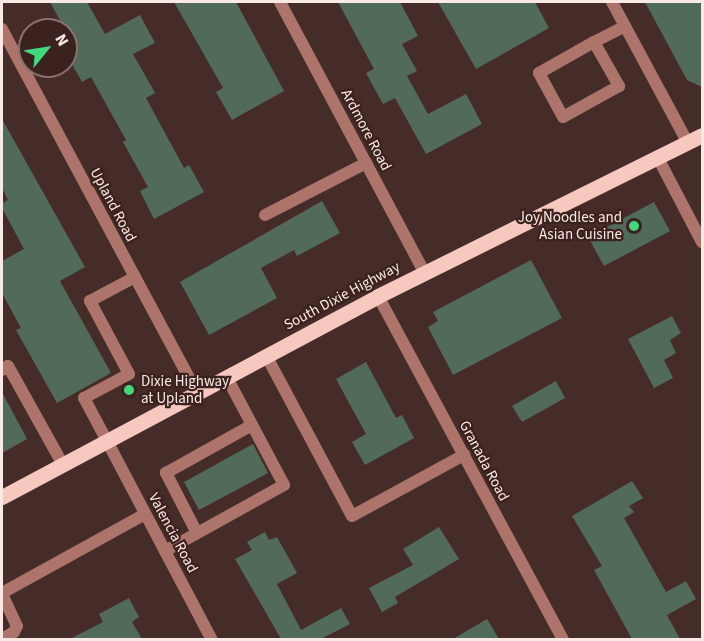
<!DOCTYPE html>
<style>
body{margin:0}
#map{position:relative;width:704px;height:641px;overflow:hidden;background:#462c28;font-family:"Source Sans 3",sans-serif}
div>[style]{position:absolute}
.building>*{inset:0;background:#526a58}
.lane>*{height:12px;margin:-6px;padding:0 6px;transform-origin:6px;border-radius:6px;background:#ac746a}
.street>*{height:12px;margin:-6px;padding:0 6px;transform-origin:6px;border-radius:6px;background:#ac746a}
.primary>*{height:15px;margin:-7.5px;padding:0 7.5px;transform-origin:7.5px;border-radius:7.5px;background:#f7c8bf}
.dots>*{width:16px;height:16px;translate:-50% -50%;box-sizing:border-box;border:3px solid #3c221e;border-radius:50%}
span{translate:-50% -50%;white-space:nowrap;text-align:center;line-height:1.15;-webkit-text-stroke:4.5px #3c221e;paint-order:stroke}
.street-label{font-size:15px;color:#fbe9e6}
.poi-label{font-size:15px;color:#fbe9e6}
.right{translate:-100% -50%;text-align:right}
.left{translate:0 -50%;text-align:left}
.frame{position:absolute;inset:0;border:3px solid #fbe9e6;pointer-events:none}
.north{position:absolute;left:18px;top:18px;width:60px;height:60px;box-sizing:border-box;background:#3c221e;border:2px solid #88726e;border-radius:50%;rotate:60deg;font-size:16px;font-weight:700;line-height:24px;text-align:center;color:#fbe9e6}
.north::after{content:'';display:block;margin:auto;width:21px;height:27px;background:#42d77c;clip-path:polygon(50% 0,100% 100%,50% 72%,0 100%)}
</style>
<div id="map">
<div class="building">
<i style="clip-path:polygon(50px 2px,87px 2px,105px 34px,140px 15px,155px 43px,133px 54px,155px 93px,146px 98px,184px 168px,189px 165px,204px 192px,154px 219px,140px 191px,148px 187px,123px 142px,126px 140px,91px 77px,82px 82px,67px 55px,76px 50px)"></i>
<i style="clip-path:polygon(174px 2px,236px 2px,284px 91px,232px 120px,216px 92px,223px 88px)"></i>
<i style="clip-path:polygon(338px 2px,400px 2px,418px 36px,402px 44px,417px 71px,407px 76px,428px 114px,466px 94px,482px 124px,426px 154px,395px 98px,383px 104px,366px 73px,374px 69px)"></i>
<i style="clip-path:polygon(438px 2px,535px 2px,549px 28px,476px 69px)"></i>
<i style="clip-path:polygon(645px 2px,702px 2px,702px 87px,687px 80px)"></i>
<i style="clip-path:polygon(2px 119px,85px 267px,60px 281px,111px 373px,57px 403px,16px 330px,21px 328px,2px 293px,2px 261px,24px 249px,2px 208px,2px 203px,8px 200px,2px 188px)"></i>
<i style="clip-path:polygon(322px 201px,340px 233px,297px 256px,294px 250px,261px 268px,277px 298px,209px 335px,180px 282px)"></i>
<i style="clip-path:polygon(654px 202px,670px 231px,604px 266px,588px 237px)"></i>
<i style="clip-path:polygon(531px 260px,562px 318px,453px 375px,428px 327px,438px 321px,433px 312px)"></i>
<i style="clip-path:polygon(672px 316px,681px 333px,670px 340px,676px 353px,664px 360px,673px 378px,654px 388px,628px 339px)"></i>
<i style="clip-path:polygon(366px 362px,396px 418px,402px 415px,414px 438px,365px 465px,352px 442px,366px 434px,336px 379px)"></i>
<i style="clip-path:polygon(556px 381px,565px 398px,522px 422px,512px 406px)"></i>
<i style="clip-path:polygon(2px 392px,27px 439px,2px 453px)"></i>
<i style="clip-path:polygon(253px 444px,268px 473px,199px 510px,184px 482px)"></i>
<i style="clip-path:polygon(632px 481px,643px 498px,629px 506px,634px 512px,624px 518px,666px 592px,686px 581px,696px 599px,667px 615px,680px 639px,632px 639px,594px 570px,602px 566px,572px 516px)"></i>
<i style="clip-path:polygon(439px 527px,459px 559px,395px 597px,398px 603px,382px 612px,369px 588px,413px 565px,403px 549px)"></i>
<i style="clip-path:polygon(265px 532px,269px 540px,277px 537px,297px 573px,277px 584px,301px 630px,341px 608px,350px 624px,321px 639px,281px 639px,235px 559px,252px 550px,247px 542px)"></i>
<i style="clip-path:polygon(129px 598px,139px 617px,132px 622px,142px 639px,70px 639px,103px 622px,99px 614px)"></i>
<i style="clip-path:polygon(487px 619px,499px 639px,453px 639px)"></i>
</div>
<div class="lane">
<i style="left:594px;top:42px;width:51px;rotate:60.4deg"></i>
<i style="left:619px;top:86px;width:64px;rotate:151deg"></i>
<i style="left:563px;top:117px;width:50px;rotate:-118.6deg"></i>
<i style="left:539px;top:73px;width:63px;rotate:-29.4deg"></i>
<i style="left:594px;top:42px;width:35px;rotate:-27deg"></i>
<i style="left:265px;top:215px;width:114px;rotate:-27.2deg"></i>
<i style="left:267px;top:357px;width:180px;rotate:61.9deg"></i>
<i style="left:352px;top:516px;width:128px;rotate:-28.6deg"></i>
<i style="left:2px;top:370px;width:7px;rotate:-34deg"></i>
<i style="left:8px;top:366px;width:113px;rotate:60.9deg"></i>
<i style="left:107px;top:441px;width:49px;rotate:-118.1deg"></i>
<i style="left:84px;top:398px;width:51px;rotate:-28.1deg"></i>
<i style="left:129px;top:374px;width:83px;rotate:-118.1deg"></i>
<i style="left:90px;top:301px;width:51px;rotate:-28.1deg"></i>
<i style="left:197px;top:533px;width:68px;rotate:-117.3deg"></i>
<i style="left:166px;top:473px;width:98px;rotate:-29.2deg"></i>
<i style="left:165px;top:551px;width:136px;rotate:-29deg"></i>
<i style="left:284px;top:485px;width:121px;rotate:-118deg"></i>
<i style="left:2px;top:593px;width:163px;rotate:-28.9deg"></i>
<i style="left:2px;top:594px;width:35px;rotate:65deg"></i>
<i style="left:17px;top:626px;width:7px;rotate:117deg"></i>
<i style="left:14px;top:632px;width:14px;rotate:150deg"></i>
</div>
<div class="street">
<i style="left:280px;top:2px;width:307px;rotate:61.9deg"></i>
<i style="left:612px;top:2px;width:160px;rotate:61.7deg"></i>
<i style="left:2px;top:29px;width:414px;rotate:61.8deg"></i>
<i style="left:658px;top:158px;width:95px;rotate:62.4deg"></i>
<i style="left:378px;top:296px;width:391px;rotate:61.7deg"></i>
<i style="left:107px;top:441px;width:225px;rotate:62.2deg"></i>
</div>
<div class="primary">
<i style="left:2px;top:497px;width:426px;rotate:-28.1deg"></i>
<i style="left:378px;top:296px;width:362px;rotate:-26.4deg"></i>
</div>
<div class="dots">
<i style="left:634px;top:226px;background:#42d77c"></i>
<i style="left:129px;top:390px;background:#42d77c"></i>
</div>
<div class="street-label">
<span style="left:366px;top:130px;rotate:62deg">Ardmore Road</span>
<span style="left:113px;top:205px;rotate:62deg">Upland Road</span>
<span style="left:342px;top:296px;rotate:-28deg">South Dixie Highway</span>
<span style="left:484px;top:461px;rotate:62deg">Granada Road</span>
<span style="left:173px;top:533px;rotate:62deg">Valencia Road</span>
</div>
<div class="poi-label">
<span class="right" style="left:622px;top:226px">Joy Noodles and<br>Asian Cuisine</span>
<span class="left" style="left:141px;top:390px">Dixie Highway<br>at Upland</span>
</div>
<div class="frame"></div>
<div class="north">N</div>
</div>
